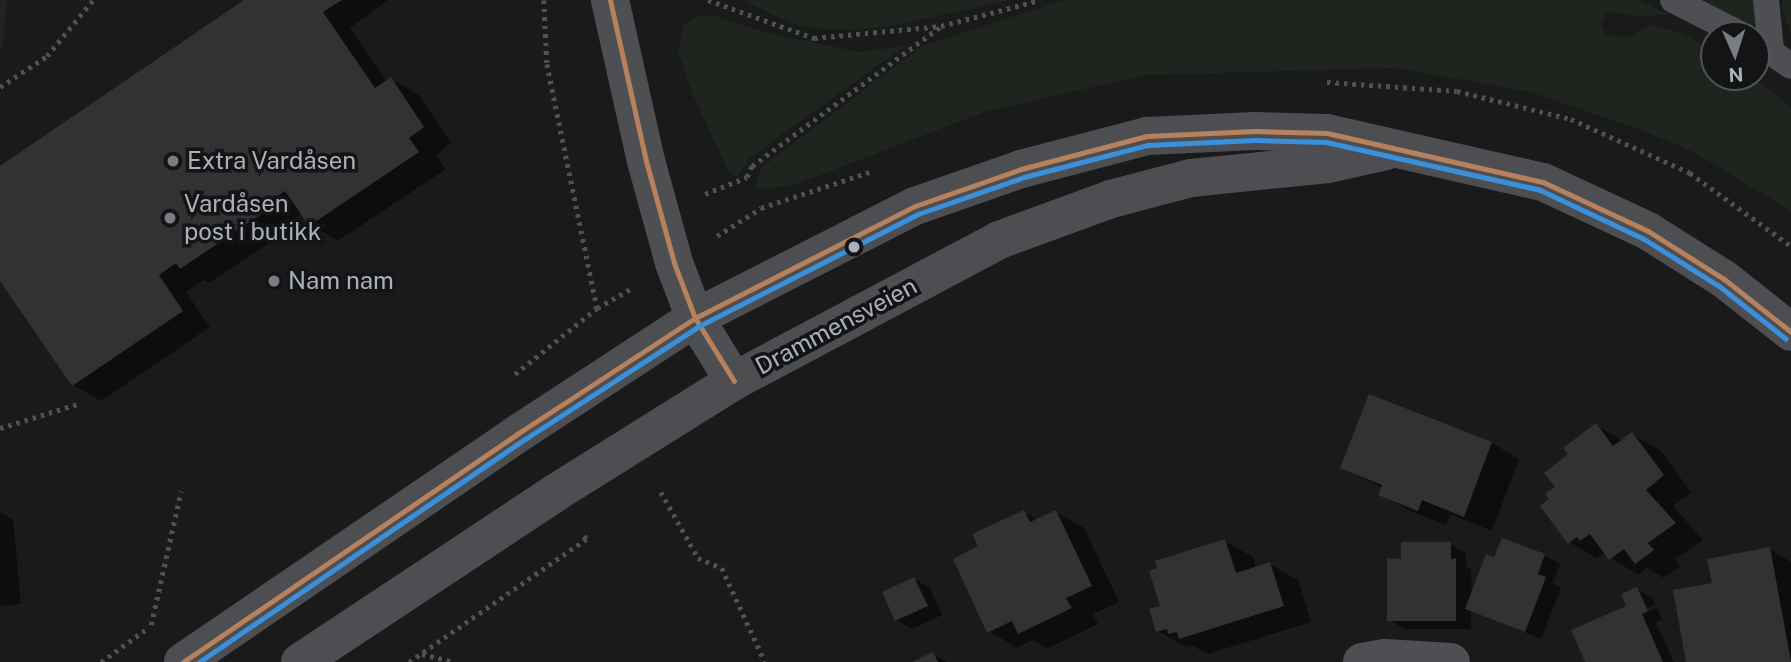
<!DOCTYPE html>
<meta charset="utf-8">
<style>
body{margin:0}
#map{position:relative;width:1791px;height:662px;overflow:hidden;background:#1a1a1a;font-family:"Public Sans",sans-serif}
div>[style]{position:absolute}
.green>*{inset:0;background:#1d251e}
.shadow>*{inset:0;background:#0007}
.building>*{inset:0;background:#323232}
.path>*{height:4.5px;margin-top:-2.25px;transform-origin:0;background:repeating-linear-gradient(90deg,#505155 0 3.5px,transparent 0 8.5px)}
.lane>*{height:26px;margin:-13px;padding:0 13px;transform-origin:13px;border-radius:13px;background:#4e4f53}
.street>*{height:38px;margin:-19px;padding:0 19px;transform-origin:19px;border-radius:19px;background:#4e4f53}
.secondary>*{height:38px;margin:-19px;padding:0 19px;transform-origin:19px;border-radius:19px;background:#4c4e51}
.bus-1>*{height:5px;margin:-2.5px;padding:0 2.5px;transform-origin:2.5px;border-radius:2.5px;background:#b6815c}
.bus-2>*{height:5px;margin:-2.5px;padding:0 2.5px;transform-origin:2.5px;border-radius:2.5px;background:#3a90db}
.dots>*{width:19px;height:19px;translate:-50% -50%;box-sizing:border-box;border:4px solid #141416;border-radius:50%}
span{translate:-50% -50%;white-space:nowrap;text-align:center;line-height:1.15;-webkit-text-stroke:7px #141416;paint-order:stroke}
.poi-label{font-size:24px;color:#aab1bc}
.left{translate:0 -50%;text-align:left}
.street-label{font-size:24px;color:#aab1bc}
.north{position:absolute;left:1700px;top:21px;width:70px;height:70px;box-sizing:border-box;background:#141416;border:2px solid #505358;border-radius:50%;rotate:177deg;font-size:19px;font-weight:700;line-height:28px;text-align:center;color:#aab1bc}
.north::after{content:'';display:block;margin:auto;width:24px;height:32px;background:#787c83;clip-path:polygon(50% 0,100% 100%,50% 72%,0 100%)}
</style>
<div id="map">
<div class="green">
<i style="clip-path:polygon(0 0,7px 0,3px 48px,0 49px)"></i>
<i style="clip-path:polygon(742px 0,1011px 0,896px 25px,854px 30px,820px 29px,791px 23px)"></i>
<i style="clip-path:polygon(1065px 0,1638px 0,1670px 15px,1638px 16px,1607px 12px,1601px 25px,1606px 36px,1629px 37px,1651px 25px,1682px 33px,1714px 53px,1714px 77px,1752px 77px,1791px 107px,1791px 211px,1694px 152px,1638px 129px,1527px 91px,1394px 68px,1145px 75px,984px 112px,797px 184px,764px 189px,756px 185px,761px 168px,922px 46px)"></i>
<i style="clip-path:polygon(1694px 0,1757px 0,1760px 20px,1755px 25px,1746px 26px)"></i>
<i style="clip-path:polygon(1782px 0,1791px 0,1791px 34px,1782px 10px)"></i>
<i style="clip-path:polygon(699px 16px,715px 16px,764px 32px,859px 52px,905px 46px,751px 157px,736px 177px,728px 170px,693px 95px,678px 52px,684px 24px)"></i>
</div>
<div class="shadow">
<i style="clip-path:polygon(247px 0,388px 0,350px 28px,387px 82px,391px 79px,419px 95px,451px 143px,436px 155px,446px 169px,338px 241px,310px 224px,302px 213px,292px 220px,296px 225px,209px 283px,203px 280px,186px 292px,210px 327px,101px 401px,73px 385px,0 278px,0 168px)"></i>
<i style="clip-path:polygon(1370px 396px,1492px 443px,1519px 459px,1492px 531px,1450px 514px,1446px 525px,1408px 510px,1380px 494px,1382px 488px,1342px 467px)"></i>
<i style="clip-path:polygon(1596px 425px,1623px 441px,1632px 434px,1660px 450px,1691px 492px,1673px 506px,1703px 540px,1675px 559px,1680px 566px,1664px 578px,1647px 568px,1638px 575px,1604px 553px,1597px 558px,1569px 542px,1552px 500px,1570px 454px)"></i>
<i style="clip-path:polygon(0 512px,13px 520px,21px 604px,0 606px)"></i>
<i style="clip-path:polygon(1024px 512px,1038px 520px,1056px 512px,1084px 528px,1119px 602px,1093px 614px,1098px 624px,1047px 649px,1033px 640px,1017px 648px,989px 631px,980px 547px)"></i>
<i style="clip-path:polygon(1225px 541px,1253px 557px,1256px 568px,1270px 564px,1298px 580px,1311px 622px,1208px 654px,1191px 645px,1186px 647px,1158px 631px,1162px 607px)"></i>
<i style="clip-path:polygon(1450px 544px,1466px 553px,1466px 566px,1471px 569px,1472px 596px,1495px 560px,1544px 555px,1560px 564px,1553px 583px,1561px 588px,1541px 639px,1471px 610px,1471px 629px,1404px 629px,1389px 620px,1403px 560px)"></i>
<i style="clip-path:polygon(1770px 549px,1791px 562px,1791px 662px,1688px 662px,1714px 584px)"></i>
<i style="clip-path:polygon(914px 579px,930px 588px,942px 615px,912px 629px,896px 620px)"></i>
<i style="clip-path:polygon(evenodd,1637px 589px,1652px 598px,1662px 619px,1656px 623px,1674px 662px,1587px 662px,1628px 606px,1637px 589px,1655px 605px,1656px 608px,1640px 616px,1640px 612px,1655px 605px)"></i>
<i style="clip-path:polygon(933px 654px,947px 662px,916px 662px)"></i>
</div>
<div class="building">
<i style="clip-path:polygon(244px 0,342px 0,323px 12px,375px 88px,391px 77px,424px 127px,409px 138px,419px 152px,309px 226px,285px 191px,266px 204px,269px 209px,180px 269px,176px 263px,159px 275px,183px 311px,72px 386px,0 281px,0 166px)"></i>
<i style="clip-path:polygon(1369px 394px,1492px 442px,1464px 517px,1422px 500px,1418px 511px,1378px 495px,1382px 485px,1340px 468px)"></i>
<i style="clip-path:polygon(1596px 423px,1613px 446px,1632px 432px,1664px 475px,1646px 490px,1676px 523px,1648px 543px,1654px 550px,1635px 564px,1624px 549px,1609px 560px,1590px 534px,1580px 541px,1577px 537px,1568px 544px,1540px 506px,1549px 499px,1545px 494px,1555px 487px,1544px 473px,1568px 454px,1563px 448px)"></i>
<i style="clip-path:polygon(1024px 510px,1030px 522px,1056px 510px,1092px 586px,1066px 598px,1072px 608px,1018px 634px,1012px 621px,987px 633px,953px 559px,978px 546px,972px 534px)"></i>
<i style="clip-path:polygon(1502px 538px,1545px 554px,1538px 574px,1546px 577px,1525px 632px,1465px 609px,1486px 554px,1494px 557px)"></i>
<i style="clip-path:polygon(1225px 539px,1236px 573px,1270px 562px,1284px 606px,1179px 639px,1177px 632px,1168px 634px,1167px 629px,1156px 632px,1149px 609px,1160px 606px,1149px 571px,1157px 568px,1155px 561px)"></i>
<i style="clip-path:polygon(1401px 542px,1451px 542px,1451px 559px,1456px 558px,1456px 621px,1387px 621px,1387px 558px,1401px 559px)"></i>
<i style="clip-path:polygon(1770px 547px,1791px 662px,1686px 662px,1673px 590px,1712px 583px,1707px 559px)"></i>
<i style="clip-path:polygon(914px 577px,928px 606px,895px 621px,882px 592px)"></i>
<i style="clip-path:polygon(1637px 587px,1648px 611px,1642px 614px,1663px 662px,1585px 662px,1571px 630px,1626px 606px,1621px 594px)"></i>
<i style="clip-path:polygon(933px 652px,938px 662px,912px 662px)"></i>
</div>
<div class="path">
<i style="left:544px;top:0;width:64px;rotate:87.3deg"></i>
<i style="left:547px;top:64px;width:249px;rotate:78.4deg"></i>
<i style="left:708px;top:0;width:113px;rotate:19.7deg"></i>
<i style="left:814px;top:38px;width:128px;rotate:-5.4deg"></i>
<i style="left:941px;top:26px;width:102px;rotate:-14.7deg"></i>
<i style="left:1327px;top:82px;width:130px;rotate:4deg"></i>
<i style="left:1457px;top:91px;width:117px;rotate:13.8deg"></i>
<i style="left:1571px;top:119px;width:131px;rotate:24.4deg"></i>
<i style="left:1690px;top:173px;width:125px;rotate:35.9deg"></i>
<i style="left:0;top:87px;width:56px;rotate:-33.4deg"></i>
<i style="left:47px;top:56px;width:72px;rotate:-50.6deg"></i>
<i style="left:705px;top:194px;width:45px;rotate:-22deg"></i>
<i style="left:747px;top:177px;width:12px;rotate:-66deg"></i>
<i style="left:752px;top:166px;width:235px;rotate:-36.5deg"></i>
<i style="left:717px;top:236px;width:52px;rotate:-32.5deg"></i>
<i style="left:761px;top:208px;width:114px;rotate:-18.4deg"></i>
<i style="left:515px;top:374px;width:105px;rotate:-38.8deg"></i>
<i style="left:597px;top:308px;width:40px;rotate:-29.7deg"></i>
<i style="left:0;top:428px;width:85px;rotate:-17.2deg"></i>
<i style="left:661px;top:492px;width:76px;rotate:60.7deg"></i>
<i style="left:698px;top:558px;width:26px;rotate:23deg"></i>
<i style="left:722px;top:568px;width:103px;rotate:65.4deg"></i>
<i style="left:151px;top:625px;width:137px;rotate:-77.4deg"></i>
<i style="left:422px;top:654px;width:33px;rotate:14deg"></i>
<i style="left:101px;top:662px;width:54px;rotate:-36deg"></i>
<i style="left:409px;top:662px;width:216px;rotate:-34.8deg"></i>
<i style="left:586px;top:539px;width:7px;rotate:-124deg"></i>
</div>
<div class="lane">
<i style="left:1673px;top:0;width:77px;rotate:26.9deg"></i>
<i style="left:1766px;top:0;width:50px;rotate:84.3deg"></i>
<i style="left:1756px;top:42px;width:42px;rotate:34.4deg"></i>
</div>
<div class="street">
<i style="left:610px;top:0;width:165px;rotate:77.4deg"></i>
<i style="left:646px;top:161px;width:106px;rotate:74.6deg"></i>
<i style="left:674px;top:263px;width:59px;rotate:69.1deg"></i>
<i style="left:695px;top:318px;width:74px;rotate:58.2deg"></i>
<i style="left:1362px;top:662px;width:23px;rotate:-10deg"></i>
<i style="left:1385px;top:658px;width:66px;rotate:3.5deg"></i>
</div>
<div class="secondary">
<i style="left:183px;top:662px;width:404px;rotate:-34.3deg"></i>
<i style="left:517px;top:434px;width:212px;rotate:-33.1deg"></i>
<i style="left:695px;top:318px;width:247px;rotate:-27deg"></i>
<i style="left:915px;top:206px;width:112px;rotate:-19.2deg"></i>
<i style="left:1021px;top:169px;width:130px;rotate:-14.7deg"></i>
<i style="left:1147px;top:136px;width:108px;rotate:-2.7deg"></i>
<i style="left:1255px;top:131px;width:72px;rotate:1.6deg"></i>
<i style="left:1327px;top:133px;width:221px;rotate:12.8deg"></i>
<i style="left:1543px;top:182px;width:116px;rotate:25deg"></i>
<i style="left:1648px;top:231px;width:90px;rotate:32.3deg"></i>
<i style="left:1724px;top:279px;width:85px;rotate:38.3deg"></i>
<i style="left:300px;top:662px;width:306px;rotate:-33.5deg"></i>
<i style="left:555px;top:493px;width:211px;rotate:-32deg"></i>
<i style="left:734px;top:381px;width:300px;rotate:-28deg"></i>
<i style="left:999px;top:240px;width:119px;rotate:-20.1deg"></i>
<i style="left:1111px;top:199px;width:83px;rotate:-14.7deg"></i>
<i style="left:1191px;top:178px;width:138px;rotate:-5.8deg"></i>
<i style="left:1328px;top:164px;width:59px;rotate:-12.6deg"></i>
</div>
<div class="bus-1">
<i style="left:610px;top:0;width:165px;rotate:77.4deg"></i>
<i style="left:646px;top:161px;width:106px;rotate:74.6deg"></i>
<i style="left:674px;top:263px;width:59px;rotate:69.1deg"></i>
<i style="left:695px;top:318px;width:74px;rotate:58.2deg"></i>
<i style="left:183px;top:662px;width:404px;rotate:-34.3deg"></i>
<i style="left:517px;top:434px;width:212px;rotate:-33.1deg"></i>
<i style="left:695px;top:318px;width:247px;rotate:-27deg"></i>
<i style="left:915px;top:206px;width:112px;rotate:-19.2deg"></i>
<i style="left:1021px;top:169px;width:130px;rotate:-14.7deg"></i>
<i style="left:1147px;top:136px;width:108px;rotate:-2.7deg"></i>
<i style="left:1255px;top:131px;width:72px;rotate:1.6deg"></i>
<i style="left:1327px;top:133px;width:221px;rotate:12.8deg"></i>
<i style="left:1543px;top:182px;width:116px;rotate:25deg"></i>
<i style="left:1648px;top:231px;width:90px;rotate:32.3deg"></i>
<i style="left:1724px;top:279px;width:85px;rotate:38.3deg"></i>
</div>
<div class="bus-2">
<i style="left:199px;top:662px;width:391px;rotate:-34.4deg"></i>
<i style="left:522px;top:441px;width:211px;rotate:-33deg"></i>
<i style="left:699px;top:326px;width:246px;rotate:-27.1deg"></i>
<i style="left:918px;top:214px;width:112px;rotate:-19.2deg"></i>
<i style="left:1024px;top:177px;width:128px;rotate:-14.5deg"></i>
<i style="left:1148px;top:145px;width:107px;rotate:-2.7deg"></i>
<i style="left:1255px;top:140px;width:71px;rotate:1.6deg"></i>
<i style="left:1326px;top:142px;width:219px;rotate:12.6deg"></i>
<i style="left:1540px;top:190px;width:115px;rotate:25.2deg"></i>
<i style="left:1644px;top:239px;width:89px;rotate:32.1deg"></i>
<i style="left:1719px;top:286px;width:85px;rotate:38.3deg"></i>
</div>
<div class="dots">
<i style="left:173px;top:161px;background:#787c83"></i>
<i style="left:170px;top:218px;background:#787c83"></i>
<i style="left:854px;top:247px;background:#aab1bc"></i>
<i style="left:274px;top:281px;background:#787c83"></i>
</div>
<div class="poi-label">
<span class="left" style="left:187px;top:161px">Extra Vardåsen</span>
<span class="left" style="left:184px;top:218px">Vardåsen<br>post i butikk</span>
<span class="left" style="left:288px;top:281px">Nam nam</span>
</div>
<div class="street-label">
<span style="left:836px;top:326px;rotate:-28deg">Drammensveien</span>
</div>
<div class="north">N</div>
</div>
